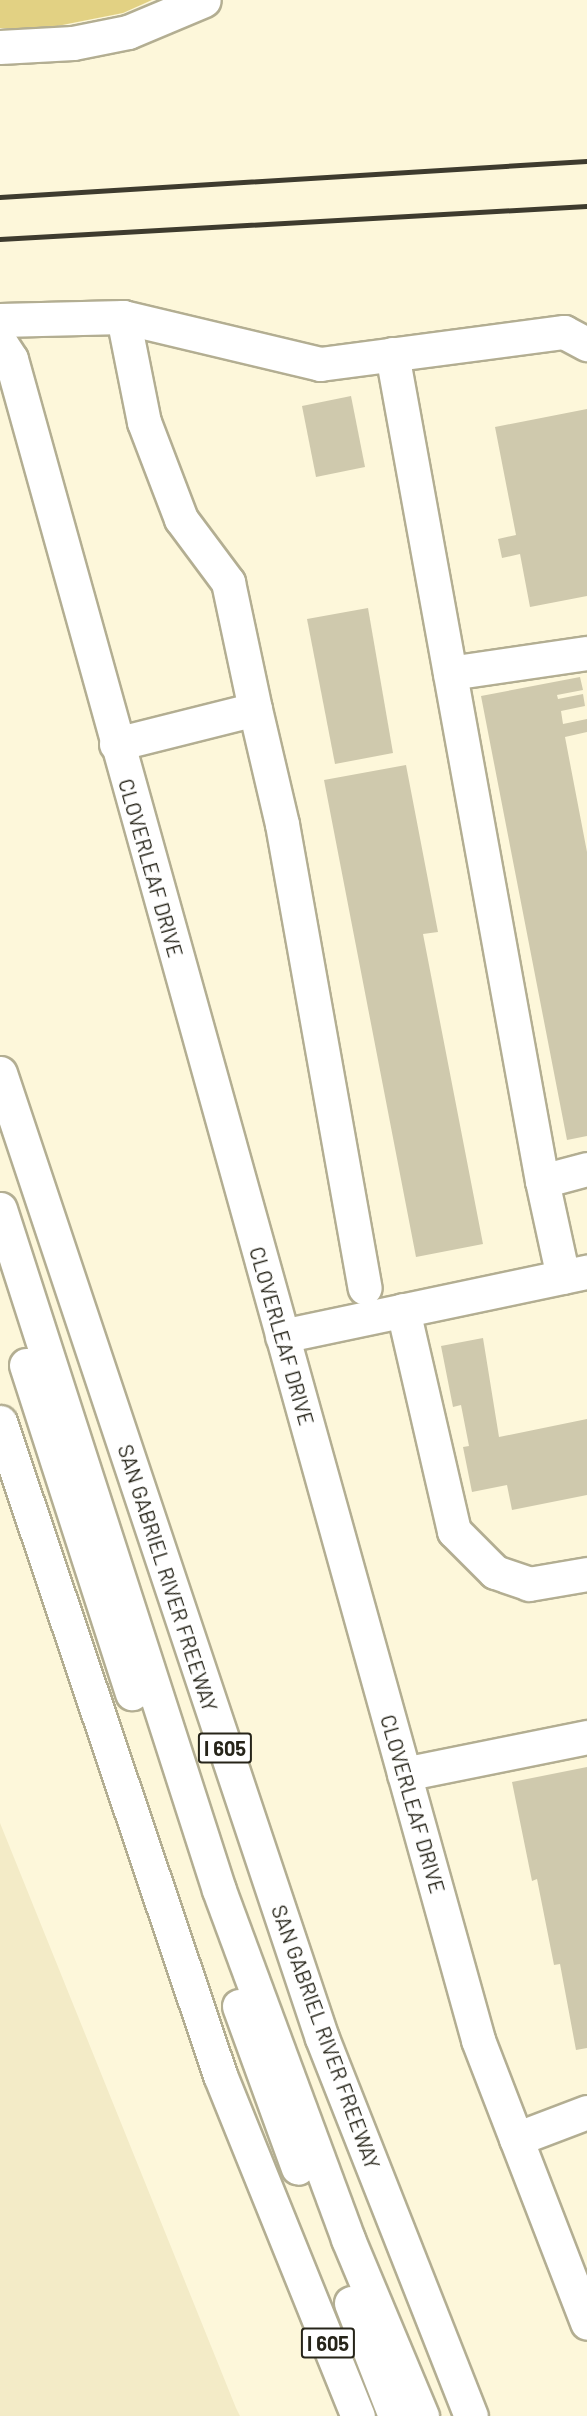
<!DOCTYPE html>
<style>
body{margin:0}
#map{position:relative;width:587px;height:2416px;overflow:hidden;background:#fdf7da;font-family:Barlow,sans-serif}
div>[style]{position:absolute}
.built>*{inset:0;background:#f3ebc7}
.green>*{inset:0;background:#e2d183}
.building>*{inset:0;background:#cfc9ad}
.roads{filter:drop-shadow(2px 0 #b3ae92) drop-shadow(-2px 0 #b3ae92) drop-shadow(0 2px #b3ae92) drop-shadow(0 -2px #b3ae92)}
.minor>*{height:33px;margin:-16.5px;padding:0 16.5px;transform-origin:16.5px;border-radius:16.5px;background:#fff}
.highway>*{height:33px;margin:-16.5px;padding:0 16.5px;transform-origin:16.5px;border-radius:16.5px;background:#fff}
.rail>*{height:4.5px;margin:-2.25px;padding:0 2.25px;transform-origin:2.25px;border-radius:2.25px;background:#3e3b2e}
span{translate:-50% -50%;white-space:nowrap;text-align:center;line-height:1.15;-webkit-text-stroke:4.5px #fff;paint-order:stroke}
.shield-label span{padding:2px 4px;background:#fff;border:2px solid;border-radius:4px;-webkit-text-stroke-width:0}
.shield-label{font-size:20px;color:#262419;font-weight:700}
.street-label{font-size:21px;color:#262419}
</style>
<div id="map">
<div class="built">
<i style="clip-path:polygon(0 1823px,236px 2408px,240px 2416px,0 2416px)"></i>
</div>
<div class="green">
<i style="clip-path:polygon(0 0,152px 0,123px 13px,37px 30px,0 28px)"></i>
</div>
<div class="building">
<i style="clip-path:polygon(351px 396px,365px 467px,316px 477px,302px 406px)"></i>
<i style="clip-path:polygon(587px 409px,587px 596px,530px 607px,520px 554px,502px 558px,498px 539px,516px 535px,495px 427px)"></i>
<i style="clip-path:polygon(368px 608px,393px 753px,335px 764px,307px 619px)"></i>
<i style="clip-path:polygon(580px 677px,583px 690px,557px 695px,558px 699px,583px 694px,585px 706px,561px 711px,563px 724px,587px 719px,587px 732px,565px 737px,587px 852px,587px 1136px,567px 1140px,481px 696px)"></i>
<i style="clip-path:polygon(406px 765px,438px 932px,423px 934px,483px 1244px,416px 1257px,324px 780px)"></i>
<i style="clip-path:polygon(483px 1338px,499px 1437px,587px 1419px,587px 1495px,512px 1510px,507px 1485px,472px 1492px,463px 1447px,469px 1446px,461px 1405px,453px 1407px,441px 1346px)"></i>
<i style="clip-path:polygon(587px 1767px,587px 2048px,576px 2050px,560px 1964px,554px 1965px,537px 1879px,532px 1881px,512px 1782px)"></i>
</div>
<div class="roads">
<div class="minor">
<i style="left:123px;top:317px;width:203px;rotate:13.4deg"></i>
<i style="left:320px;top:364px;width:246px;rotate:-7.5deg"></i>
<i style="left:564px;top:332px;width:26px;rotate:28deg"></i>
<i style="left:0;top:320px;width:123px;rotate:-1.4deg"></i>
<i style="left:123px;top:317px;width:107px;rotate:78.7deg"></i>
<i style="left:144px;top:422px;width:104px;rotate:69.1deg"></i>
<i style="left:181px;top:519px;width:79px;rotate:53.3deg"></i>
<i style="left:228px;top:582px;width:130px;rotate:78deg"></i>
<i style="left:0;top:342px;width:20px;rotate:57deg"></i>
<i style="left:11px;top:359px;width:1745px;rotate:74.47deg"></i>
<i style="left:478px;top:2040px;width:303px;rotate:68.9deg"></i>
<i style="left:392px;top:354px;width:840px;rotate:79.72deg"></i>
<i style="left:450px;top:673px;width:138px;rotate:-8.3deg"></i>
<i style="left:116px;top:744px;width:143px;rotate:-14.1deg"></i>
<i style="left:255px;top:709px;width:118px;rotate:76.8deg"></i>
<i style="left:282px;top:824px;width:471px;rotate:79.9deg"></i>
<i style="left:563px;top:1277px;width:98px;rotate:-102.3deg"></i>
<i style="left:542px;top:1181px;width:47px;rotate:-14.9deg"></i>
<i style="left:403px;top:1310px;width:227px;rotate:77deg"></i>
<i style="left:454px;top:1531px;width:58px;rotate:45deg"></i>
<i style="left:495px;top:1572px;width:36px;rotate:19deg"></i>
<i style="left:529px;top:1584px;width:59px;rotate:-9.8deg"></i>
<i style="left:282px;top:1336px;width:312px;rotate:-11.9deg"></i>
<i style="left:404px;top:1774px;width:187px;rotate:-11.4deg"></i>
<i style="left:516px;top:2139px;width:76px;rotate:-20.8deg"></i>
</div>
<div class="highway">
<i style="left:0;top:47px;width:73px;rotate:-3.1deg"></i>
<i style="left:73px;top:43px;width:56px;rotate:-11.3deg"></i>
<i style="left:128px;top:32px;width:82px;rotate:-22.8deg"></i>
<i style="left:0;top:1073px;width:1017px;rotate:71.55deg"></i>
<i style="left:322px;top:2038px;width:406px;rotate:68.5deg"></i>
<i style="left:0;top:1209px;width:715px;rotate:72.17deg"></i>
<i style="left:219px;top:1890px;width:372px;rotate:69.7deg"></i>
<i style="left:348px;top:2239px;width:192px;rotate:67.3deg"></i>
<i style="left:26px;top:1365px;width:345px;rotate:72.1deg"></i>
<i style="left:0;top:1422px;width:689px;rotate:71.38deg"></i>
<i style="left:220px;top:2075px;width:368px;rotate:68deg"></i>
<i style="left:239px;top:2006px;width:172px;rotate:70deg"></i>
<i style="left:351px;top:2303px;width:121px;rotate:68.7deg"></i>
</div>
</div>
<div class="rail">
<i style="left:0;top:197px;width:588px;rotate:-3.51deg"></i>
<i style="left:0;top:239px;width:588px;rotate:-3.22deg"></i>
</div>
<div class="shield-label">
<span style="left:225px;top:1748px">I 605</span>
<span style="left:328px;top:2343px">I 605</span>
</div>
<div class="street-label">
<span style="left:151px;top:868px;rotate:74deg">CLOVERLEAF DRIVE</span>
<span style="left:282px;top:1336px;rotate:74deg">CLOVERLEAF DRIVE</span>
<span style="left:168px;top:1578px;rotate:72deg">SAN GABRIEL RIVER FREEWAY</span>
<span style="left:413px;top:1804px;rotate:74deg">CLOVERLEAF DRIVE</span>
<span style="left:326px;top:2037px;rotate:70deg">SAN GABRIEL RIVER FREEWAY</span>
</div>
</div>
